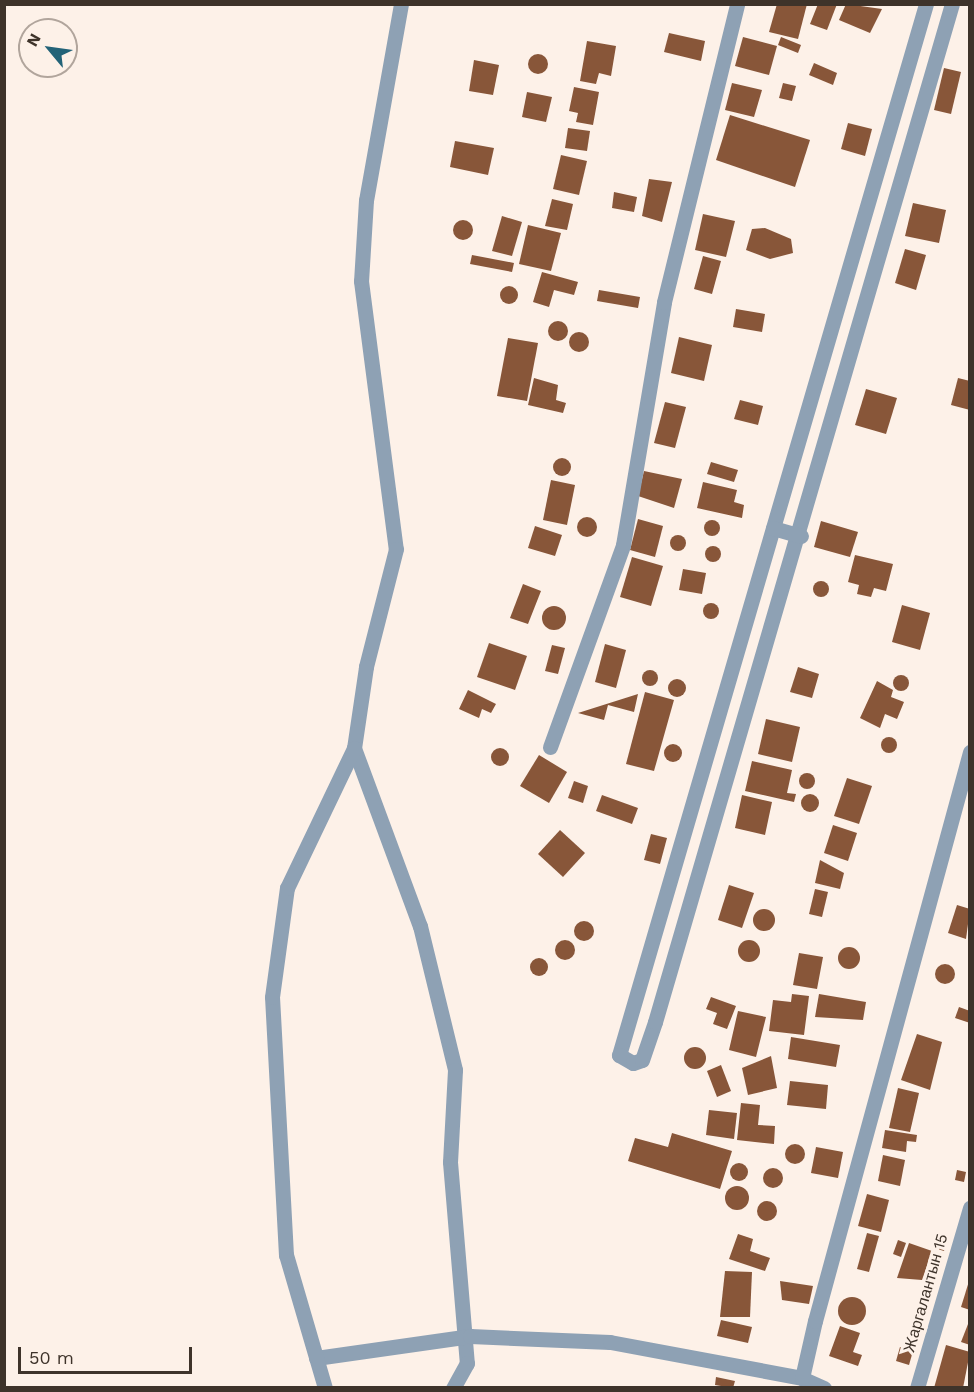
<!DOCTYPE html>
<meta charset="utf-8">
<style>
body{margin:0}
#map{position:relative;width:974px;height:1392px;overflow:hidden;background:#fdf1e8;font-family:"Work Sans",sans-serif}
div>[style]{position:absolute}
.building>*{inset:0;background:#885639}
.round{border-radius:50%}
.minor>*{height:15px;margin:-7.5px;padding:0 7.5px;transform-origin:7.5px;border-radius:7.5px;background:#8ea1b4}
span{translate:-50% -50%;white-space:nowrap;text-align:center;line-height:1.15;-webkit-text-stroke:6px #fdf1e8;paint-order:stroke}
.street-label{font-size:16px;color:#3e332a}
.frame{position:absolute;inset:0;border:6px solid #3e332a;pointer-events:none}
.north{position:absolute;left:18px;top:18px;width:60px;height:60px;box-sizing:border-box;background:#fdf1e8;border:2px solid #b1a59c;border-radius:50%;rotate:299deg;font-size:16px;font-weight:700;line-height:24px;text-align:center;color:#3e332a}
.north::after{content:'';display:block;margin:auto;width:21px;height:27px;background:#236378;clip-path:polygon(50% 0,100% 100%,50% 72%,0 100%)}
.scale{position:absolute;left:18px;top:1347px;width:174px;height:27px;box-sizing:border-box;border:3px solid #3e332a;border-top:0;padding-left:8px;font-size:18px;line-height:21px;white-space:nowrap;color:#3e332a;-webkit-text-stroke:4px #fdf1e8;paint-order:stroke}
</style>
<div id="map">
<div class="building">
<i style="clip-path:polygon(777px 4px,807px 4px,798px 39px,769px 32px)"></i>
<i style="clip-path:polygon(818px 4px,837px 4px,827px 30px,810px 24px)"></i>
<i style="clip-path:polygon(846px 4px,882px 9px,870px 33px,839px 20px)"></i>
<i style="clip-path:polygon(669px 33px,705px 41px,701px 61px,664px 52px)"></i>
<i style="clip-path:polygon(743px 37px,777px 46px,769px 75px,735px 66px)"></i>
<i style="clip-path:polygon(781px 37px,801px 45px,798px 53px,778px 45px)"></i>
<i style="clip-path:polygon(587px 41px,616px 46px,611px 76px,599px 73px,596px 84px,580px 81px)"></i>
<i class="round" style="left:528px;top:54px;width:20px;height:20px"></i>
<i style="clip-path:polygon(474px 60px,499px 65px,493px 95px,469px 91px)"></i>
<i style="clip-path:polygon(814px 63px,837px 73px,833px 85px,809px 75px)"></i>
<i style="clip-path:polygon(944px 68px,961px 72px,951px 114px,934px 110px)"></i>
<i style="clip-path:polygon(732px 83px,762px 90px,754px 117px,725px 110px)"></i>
<i style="clip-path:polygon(783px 83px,796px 86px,792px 101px,779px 98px)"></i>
<i style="clip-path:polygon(574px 87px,599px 92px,593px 125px,576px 122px,578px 113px,569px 111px)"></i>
<i style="clip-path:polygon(527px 92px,552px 97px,546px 122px,522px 117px)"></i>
<i style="clip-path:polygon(730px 115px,810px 140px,795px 187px,716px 160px)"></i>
<i style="clip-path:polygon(848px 123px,872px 129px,865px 156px,841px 149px)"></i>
<i style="clip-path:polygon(568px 128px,590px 131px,587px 151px,565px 148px)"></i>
<i style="clip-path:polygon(455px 141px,494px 148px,488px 175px,450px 167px)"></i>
<i style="clip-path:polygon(561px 155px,587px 161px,579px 195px,553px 189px)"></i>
<i style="clip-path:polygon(649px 179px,672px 182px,662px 222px,642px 216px)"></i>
<i style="clip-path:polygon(614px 192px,637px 197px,634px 212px,612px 208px)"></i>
<i style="clip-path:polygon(552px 199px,573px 204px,567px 230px,545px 226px)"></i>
<i style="clip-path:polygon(913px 203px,946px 210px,939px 243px,905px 236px)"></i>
<i style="clip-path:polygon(703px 214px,735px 221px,726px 257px,695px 250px)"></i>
<i style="clip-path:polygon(502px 216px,522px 222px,512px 256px,492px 251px)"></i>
<i class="round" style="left:453px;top:220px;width:20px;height:20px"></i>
<i style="clip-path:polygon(528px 225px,561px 233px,551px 271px,519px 264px)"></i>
<i style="clip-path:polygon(765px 228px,791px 239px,793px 253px,770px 259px,746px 250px,752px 229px)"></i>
<i style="clip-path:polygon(905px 249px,926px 255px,916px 290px,895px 283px)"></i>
<i style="clip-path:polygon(472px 255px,514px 263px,512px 272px,470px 264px)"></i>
<i style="clip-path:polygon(703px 256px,721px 261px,712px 294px,694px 289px)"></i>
<i style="clip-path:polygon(542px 272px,578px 282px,574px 295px,554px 290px,549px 307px,533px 302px)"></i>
<i class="round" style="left:500px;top:286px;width:18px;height:18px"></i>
<i style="clip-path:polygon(599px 290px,640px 297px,638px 308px,597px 301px)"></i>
<i style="clip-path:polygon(736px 309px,765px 314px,762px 332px,733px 327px)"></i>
<i class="round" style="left:548px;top:321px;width:20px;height:20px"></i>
<i class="round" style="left:569px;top:332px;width:20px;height:20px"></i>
<i style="clip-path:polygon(679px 337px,712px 345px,704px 381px,671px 373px)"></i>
<i style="clip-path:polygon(508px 338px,538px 343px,527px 401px,497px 396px)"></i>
<i style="clip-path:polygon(534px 378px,558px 385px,556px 400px,566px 403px,563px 413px,528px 405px)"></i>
<i style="clip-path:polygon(958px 378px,970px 381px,970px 410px,951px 405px)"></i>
<i style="clip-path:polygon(866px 389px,897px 398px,886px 434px,855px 425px)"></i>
<i style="clip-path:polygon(740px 400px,763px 406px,758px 425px,734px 419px)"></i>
<i style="clip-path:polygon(665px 402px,686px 407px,675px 448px,654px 443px)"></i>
<i class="round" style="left:553px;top:458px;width:18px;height:18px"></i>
<i style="clip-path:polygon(711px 462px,738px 470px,734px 482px,707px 474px)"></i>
<i style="clip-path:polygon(644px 471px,682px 479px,674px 508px,638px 496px)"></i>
<i style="clip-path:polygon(551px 480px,575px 485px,567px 525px,543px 520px)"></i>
<i style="clip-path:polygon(703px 482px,737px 490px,734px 502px,744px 505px,742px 518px,697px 508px)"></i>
<i class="round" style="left:577px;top:517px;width:20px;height:20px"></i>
<i style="clip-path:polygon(638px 519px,663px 526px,655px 557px,630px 550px)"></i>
<i class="round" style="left:704px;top:520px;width:16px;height:16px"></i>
<i style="clip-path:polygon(821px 521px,858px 532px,850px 557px,814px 547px)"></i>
<i style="clip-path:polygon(535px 526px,562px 535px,555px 556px,528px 548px)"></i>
<i class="round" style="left:670px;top:535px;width:16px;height:16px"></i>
<i class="round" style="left:705px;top:546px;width:16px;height:16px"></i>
<i style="clip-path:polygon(855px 555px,893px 564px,886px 591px,874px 588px,871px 597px,857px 594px,859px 585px,848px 582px)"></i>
<i style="clip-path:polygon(632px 557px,663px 566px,651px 606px,620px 597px)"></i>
<i style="clip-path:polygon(683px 569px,706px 573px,702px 594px,679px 590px)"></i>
<i class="round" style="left:813px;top:581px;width:16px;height:16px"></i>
<i style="clip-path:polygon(523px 584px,541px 591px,528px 624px,510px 618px)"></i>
<i class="round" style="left:703px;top:603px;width:16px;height:16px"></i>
<i style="clip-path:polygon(902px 605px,930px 613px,920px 650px,892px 642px)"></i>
<i class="round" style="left:542px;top:606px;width:24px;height:24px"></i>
<i style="clip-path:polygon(489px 643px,527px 656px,515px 690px,477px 677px)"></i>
<i style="clip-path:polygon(605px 644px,626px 650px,616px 688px,595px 682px)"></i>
<i style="clip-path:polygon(552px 645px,565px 648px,558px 674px,545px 671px)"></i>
<i style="clip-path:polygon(798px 667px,819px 674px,812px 698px,790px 692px)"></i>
<i class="round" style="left:642px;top:670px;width:16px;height:16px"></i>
<i class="round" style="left:893px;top:675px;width:16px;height:16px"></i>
<i class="round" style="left:668px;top:679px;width:18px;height:18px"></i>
<i style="clip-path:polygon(877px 681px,893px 690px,891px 697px,904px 702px,897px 719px,885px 714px,880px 728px,860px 718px)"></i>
<i style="clip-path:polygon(468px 690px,496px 704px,491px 713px,482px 709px,479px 718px,459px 709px)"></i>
<i style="clip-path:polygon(645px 692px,674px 700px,654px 771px,626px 764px)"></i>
<i style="clip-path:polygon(638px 694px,634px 712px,608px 705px,604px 720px,578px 713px)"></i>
<i style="clip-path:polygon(766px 719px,800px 727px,792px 762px,758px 754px)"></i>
<i class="round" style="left:881px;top:737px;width:16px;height:16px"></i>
<i class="round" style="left:664px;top:744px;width:18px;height:18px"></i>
<i class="round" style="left:491px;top:748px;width:18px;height:18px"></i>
<i style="clip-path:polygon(539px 755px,567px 772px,549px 803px,520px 786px)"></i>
<i style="clip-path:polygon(752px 761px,792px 770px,787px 793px,796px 794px,794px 802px,745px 791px)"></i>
<i class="round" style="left:799px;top:773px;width:16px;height:16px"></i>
<i style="clip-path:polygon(847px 778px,872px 786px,859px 824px,834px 816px)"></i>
<i style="clip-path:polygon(574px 781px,588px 786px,583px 803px,568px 798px)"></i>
<i class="round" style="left:801px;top:794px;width:18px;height:18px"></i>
<i style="clip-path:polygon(602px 795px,638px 808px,632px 824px,596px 811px)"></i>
<i style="clip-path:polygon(742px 795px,772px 802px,765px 835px,735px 828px)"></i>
<i style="clip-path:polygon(833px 825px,857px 833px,848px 861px,824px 853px)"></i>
<i style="clip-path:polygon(560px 830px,585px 853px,563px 877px,538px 854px)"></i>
<i style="clip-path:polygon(651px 834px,667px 838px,660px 864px,644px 860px)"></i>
<i style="clip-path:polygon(820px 860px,844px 873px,840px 889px,815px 883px)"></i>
<i style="clip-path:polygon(729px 885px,754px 893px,742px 928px,718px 920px)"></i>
<i style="clip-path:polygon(815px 889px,828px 892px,822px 917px,809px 914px)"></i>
<i style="clip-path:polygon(957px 905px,970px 909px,966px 939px,948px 933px)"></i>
<i class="round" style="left:753px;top:909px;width:22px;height:22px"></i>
<i class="round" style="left:574px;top:921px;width:20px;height:20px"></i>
<i class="round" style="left:738px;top:940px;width:22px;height:22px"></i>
<i class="round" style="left:555px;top:940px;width:20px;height:20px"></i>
<i class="round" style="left:838px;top:947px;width:22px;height:22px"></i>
<i style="clip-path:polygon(799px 953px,823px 957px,817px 989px,793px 985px)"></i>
<i class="round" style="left:530px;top:958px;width:18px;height:18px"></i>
<i class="round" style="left:935px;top:964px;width:20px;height:20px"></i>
<i style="clip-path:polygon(792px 994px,809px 996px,804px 1035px,769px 1031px,773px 1000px,791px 1002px)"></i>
<i style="clip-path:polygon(819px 994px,866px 1002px,863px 1020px,815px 1017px)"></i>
<i style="clip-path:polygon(711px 997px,736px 1006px,727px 1029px,713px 1024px,717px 1013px,706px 1009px)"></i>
<i style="clip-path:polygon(959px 1007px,970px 1011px,970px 1023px,955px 1018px)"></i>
<i style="clip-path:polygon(738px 1011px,766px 1017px,756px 1057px,729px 1050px)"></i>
<i style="clip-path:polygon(917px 1034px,942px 1042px,930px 1090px,901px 1080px)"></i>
<i style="clip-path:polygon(791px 1037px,840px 1045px,836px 1067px,788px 1059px)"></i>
<i class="round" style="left:684px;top:1047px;width:22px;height:22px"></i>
<i style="clip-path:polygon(771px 1056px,777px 1088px,748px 1095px,742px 1068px)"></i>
<i style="clip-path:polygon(721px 1065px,731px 1091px,717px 1097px,707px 1071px)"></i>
<i style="clip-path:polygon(790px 1081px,828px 1085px,826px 1109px,787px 1105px)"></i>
<i style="clip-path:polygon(898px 1088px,919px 1093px,910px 1132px,889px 1128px)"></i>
<i style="clip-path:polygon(741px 1103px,760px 1105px,758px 1125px,775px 1126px,774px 1144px,737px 1140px)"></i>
<i style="clip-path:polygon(709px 1110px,737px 1113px,734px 1139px,706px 1135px)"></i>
<i style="clip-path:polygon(885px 1130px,917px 1135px,916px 1142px,907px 1141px,906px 1152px,882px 1148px)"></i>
<i style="clip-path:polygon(672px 1133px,732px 1151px,720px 1189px,628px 1161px,635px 1138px,668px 1147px)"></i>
<i class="round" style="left:785px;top:1144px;width:20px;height:20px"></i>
<i style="clip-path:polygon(816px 1147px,843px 1152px,838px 1178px,811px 1173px)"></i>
<i style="clip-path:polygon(883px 1155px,905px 1160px,900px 1186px,878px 1181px)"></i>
<i class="round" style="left:730px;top:1163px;width:18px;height:18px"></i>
<i class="round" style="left:763px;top:1168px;width:20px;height:20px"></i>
<i style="clip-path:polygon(957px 1170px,966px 1172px,964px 1182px,955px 1180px)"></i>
<i class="round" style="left:725px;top:1186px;width:24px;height:24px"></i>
<i style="clip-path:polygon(867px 1194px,889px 1200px,881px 1232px,858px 1226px)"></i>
<i class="round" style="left:757px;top:1201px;width:20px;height:20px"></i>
<i style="clip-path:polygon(867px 1233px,879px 1236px,869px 1272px,857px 1269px)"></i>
<i style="clip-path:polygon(738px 1234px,753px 1239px,750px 1251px,770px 1258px,765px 1271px,729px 1259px)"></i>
<i style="clip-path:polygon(898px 1240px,906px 1243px,901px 1257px,893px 1254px)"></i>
<i style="clip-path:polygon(937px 1240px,947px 1243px,944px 1251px,934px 1248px)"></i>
<i style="clip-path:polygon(909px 1243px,932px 1251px,922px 1280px,897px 1278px)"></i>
<i style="clip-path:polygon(725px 1271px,752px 1272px,750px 1317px,720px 1317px)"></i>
<i style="clip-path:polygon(970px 1278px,970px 1310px,961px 1307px)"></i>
<i style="clip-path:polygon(780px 1281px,813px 1286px,809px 1304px,782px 1300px)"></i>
<i class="round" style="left:838px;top:1297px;width:28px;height:28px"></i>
<i style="clip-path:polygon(970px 1319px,970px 1345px,961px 1342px)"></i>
<i style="clip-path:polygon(721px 1320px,752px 1327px,748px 1343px,717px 1336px)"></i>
<i style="clip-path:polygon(840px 1326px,860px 1333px,853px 1352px,862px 1355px,858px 1366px,829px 1356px)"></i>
<i style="clip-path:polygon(946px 1345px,970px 1352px,963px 1388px,934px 1388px)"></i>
<i style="clip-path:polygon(900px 1347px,913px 1351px,909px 1365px,896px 1361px)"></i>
<i style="clip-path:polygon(716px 1377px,735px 1381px,733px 1388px,715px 1385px)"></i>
</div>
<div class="minor">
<i style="left:401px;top:4px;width:199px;rotate:100.1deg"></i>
<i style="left:366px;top:200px;width:81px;rotate:93.5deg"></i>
<i style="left:361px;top:281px;width:270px;rotate:82.6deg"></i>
<i style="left:396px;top:549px;width:122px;rotate:104.3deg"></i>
<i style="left:366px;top:667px;width:82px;rotate:98.4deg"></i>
<i style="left:354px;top:748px;width:190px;rotate:69.7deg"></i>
<i style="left:420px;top:926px;width:148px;rotate:76.3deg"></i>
<i style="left:455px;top:1070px;width:92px;rotate:93.1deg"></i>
<i style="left:450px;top:1162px;width:202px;rotate:85.2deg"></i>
<i style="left:467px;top:1363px;width:29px;rotate:119deg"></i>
<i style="left:926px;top:4px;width:1095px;rotate:106.28deg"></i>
<i style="left:619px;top:1055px;width:16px;rotate:30deg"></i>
<i style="left:633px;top:1063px;width:9px;rotate:-18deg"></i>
<i style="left:642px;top:1060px;width:40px;rotate:-71.1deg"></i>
<i style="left:655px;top:1022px;width:1060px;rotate:-73.74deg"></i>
<i style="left:773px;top:528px;width:29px;rotate:16deg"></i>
<i style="left:550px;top:747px;width:215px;rotate:-70.1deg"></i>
<i style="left:623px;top:545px;width:246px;rotate:-80.4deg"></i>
<i style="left:664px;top:302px;width:307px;rotate:-76.2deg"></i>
<i style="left:316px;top:1358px;width:156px;rotate:-8.1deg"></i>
<i style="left:470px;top:1336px;width:140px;rotate:2.5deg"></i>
<i style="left:610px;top:1342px;width:195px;rotate:10.6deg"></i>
<i style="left:325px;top:1388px;width:139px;rotate:-106.3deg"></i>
<i style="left:286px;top:1255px;width:258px;rotate:-93.1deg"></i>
<i style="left:272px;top:997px;width:110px;rotate:-82.2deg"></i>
<i style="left:287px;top:888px;width:155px;rotate:-64.4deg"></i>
<i style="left:824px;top:1388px;width:24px;rotate:-156deg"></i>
<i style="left:802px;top:1378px;width:58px;rotate:-77.2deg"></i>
<i style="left:815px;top:1321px;width:590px;rotate:-74.76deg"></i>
<i style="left:917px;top:1388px;width:188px;rotate:-73.6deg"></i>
</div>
<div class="street-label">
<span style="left:926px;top:1293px;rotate:-74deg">Жаргалантын 15</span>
</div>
<div class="frame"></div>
<div class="north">N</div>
<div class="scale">50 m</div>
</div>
